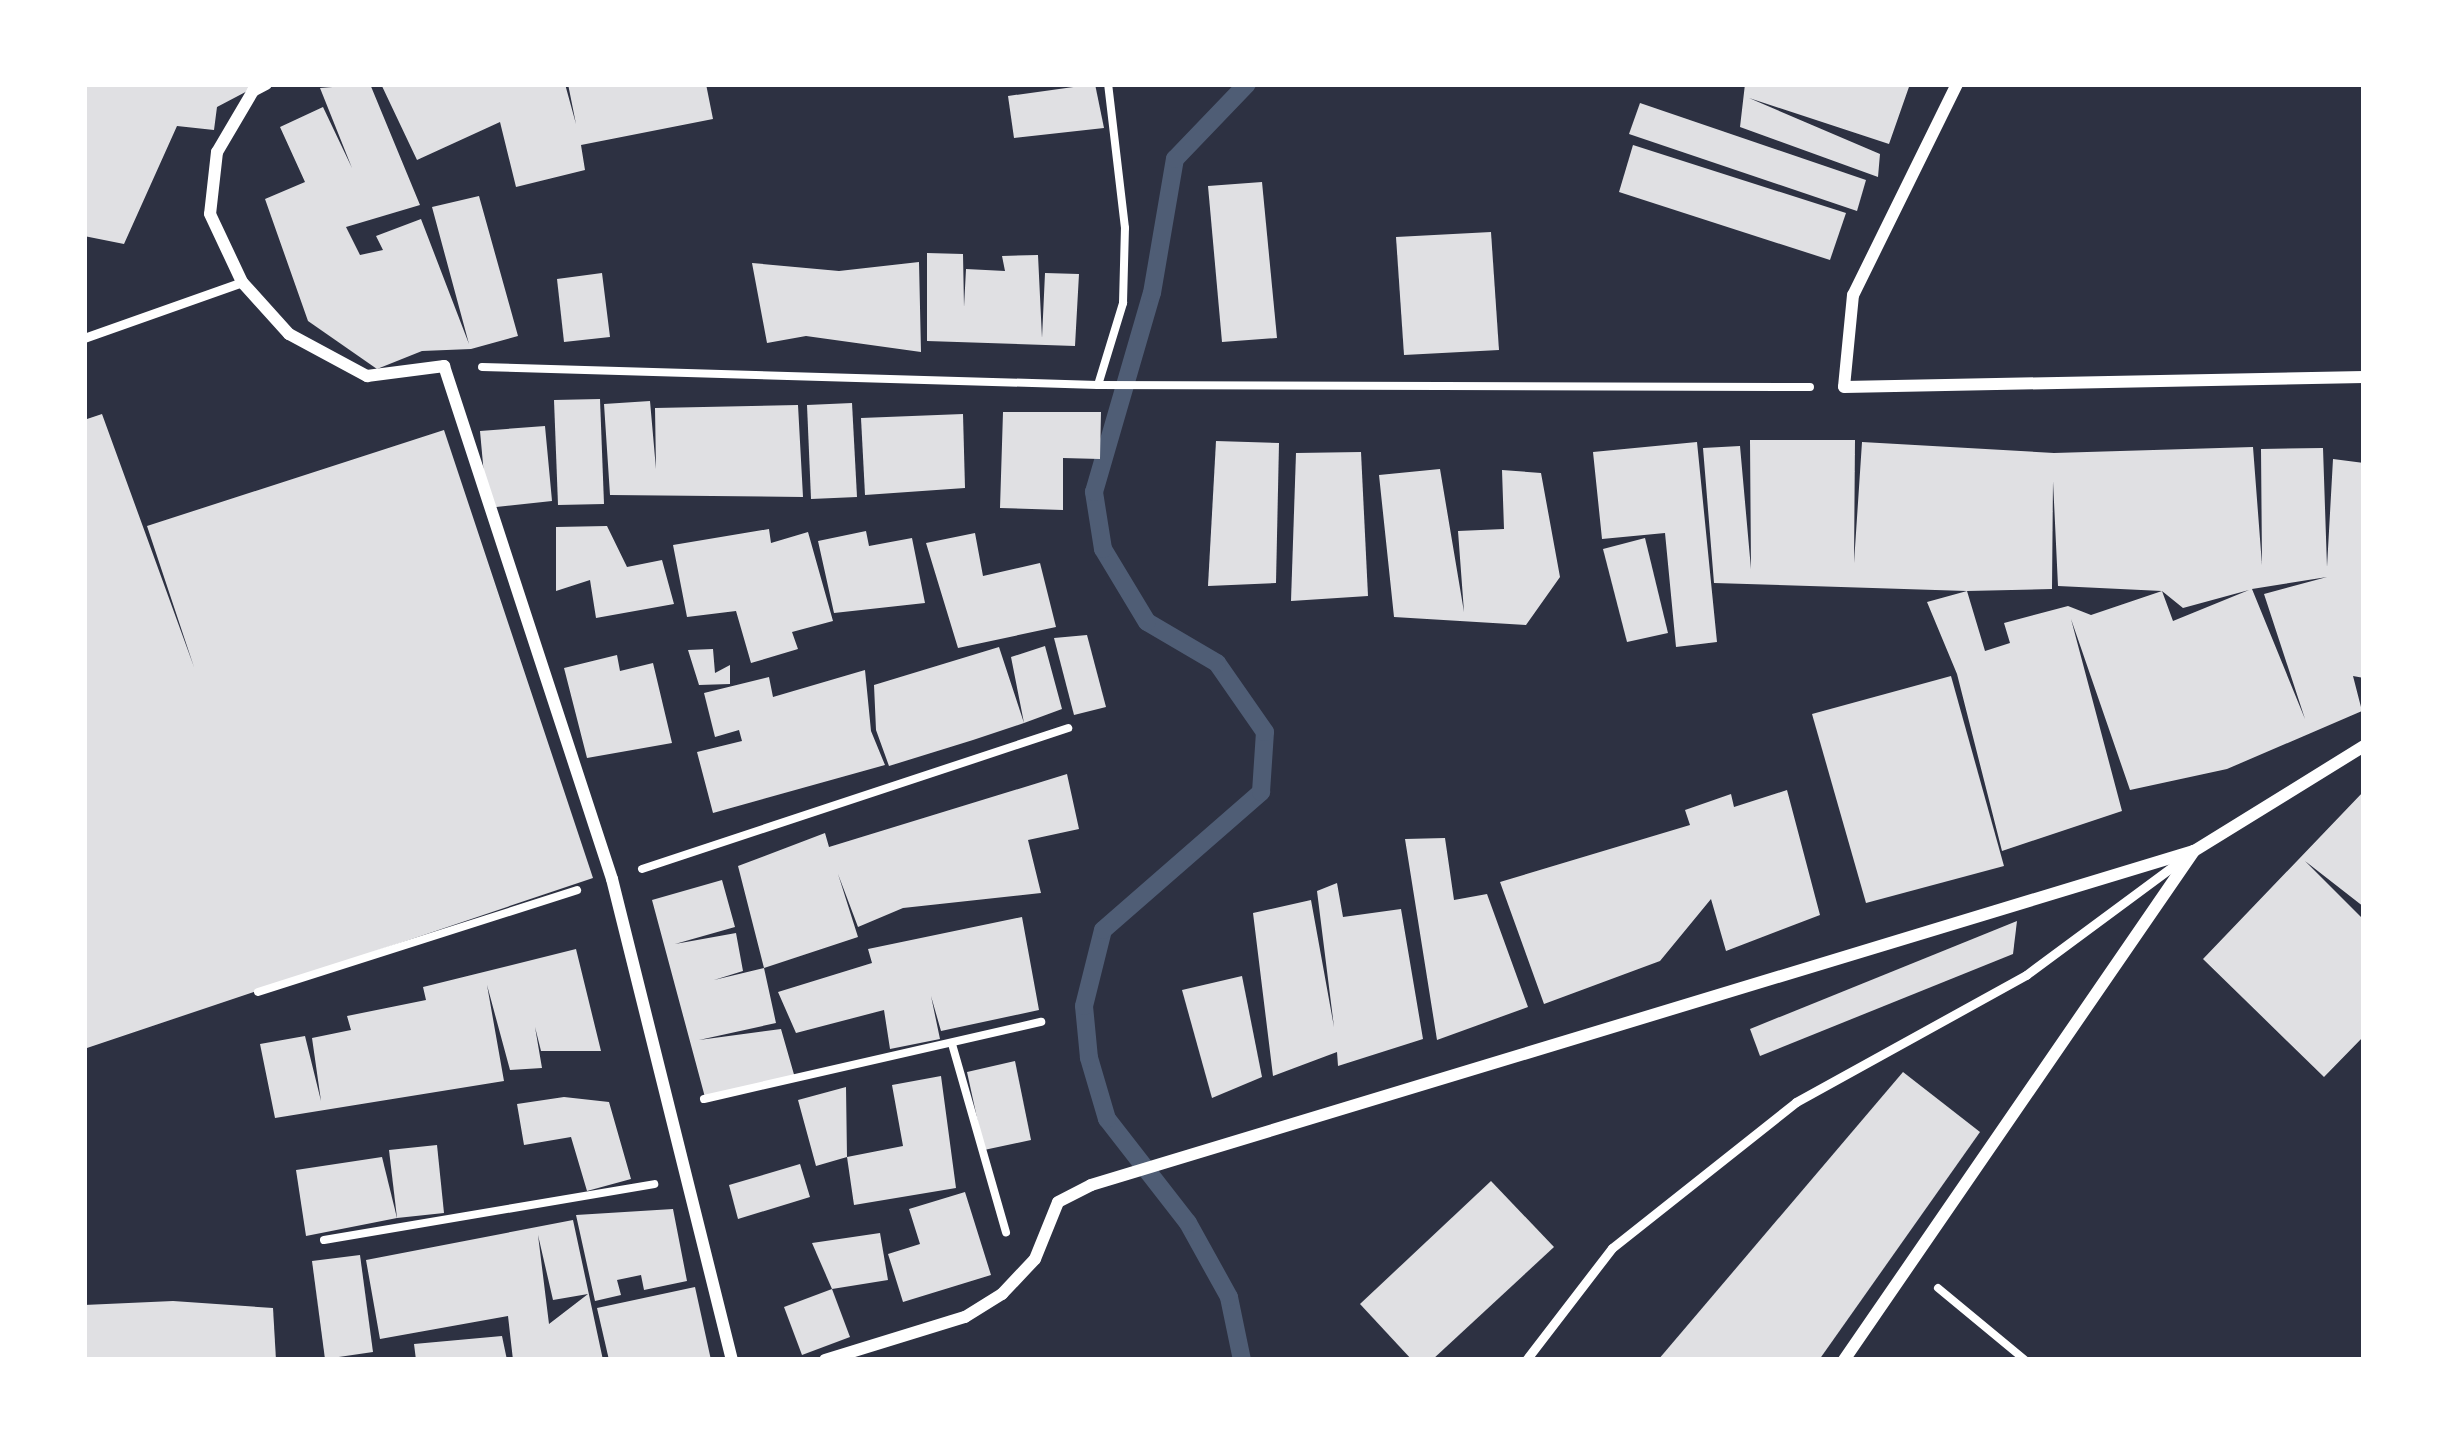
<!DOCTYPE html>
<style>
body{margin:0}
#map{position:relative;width:2448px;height:1444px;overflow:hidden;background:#2d3142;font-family:"Archivo Narrow",sans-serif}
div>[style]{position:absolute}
.stream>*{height:18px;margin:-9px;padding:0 9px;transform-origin:9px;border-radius:9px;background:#4f5d75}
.building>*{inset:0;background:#e0e0e3}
.path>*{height:8px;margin:-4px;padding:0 4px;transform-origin:4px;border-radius:4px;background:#fff}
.service>*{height:9px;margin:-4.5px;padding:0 4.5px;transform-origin:4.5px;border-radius:4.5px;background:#fff}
.minor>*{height:12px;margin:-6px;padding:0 6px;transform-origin:6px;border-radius:6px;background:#fff}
span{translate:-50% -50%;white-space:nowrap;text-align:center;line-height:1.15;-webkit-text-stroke:12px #fff;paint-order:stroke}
.frame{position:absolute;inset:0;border:87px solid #fff;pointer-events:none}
</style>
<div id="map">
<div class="stream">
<i style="left:1242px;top:1360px;width:64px;rotate:-101.7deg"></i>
<i style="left:1229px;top:1297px;width:85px;rotate:-119deg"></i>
<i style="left:1188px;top:1223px;width:132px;rotate:-127.9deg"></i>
<i style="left:1107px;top:1119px;width:64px;rotate:-106.4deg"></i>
<i style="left:1089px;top:1058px;width:52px;rotate:-95.5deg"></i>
<i style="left:1084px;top:1006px;width:78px;rotate:-76deg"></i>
<i style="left:1103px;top:930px;width:210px;rotate:-41.1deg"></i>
<i style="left:1261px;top:792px;width:60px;rotate:-86.2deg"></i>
<i style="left:1265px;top:732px;width:84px;rotate:-124.8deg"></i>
<i style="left:1217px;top:663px;width:81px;rotate:-149.6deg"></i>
<i style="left:1147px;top:622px;width:85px;rotate:-121.1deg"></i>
<i style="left:1103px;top:549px;width:58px;rotate:-99deg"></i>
<i style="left:1094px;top:492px;width:207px;rotate:-73.8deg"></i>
<i style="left:1152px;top:293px;width:136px;rotate:-80.3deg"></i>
<i style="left:1175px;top:159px;width:104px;rotate:-46.2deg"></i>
</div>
<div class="building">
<i style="clip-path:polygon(84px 84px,261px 84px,217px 107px,214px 130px,177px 126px,124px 244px,84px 236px)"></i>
<i style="clip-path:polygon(370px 84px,420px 205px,346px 227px,360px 255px,383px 250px,376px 236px,421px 219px,469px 344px,432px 207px,479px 196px,518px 336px,471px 349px,422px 351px,377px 369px,308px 321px,265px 199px,305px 182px,280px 127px,323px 107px,352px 168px,320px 88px)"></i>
<i style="clip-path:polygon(381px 84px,565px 84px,576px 124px,568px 84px,706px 84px,713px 119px,581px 145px,585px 170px,516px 187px,500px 122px,417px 160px)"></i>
<i style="clip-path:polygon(1095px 84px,1104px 128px,1014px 138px,1008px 96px)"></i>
<i style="clip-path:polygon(1745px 84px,1910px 84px,1889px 144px,1749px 98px,1880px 154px,1878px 177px,1740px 127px)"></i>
<i style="clip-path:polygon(1640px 103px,1866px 180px,1857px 211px,1629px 134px)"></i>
<i style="clip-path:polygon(1633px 145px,1846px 213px,1830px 260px,1619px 192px)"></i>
<i style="clip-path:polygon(1262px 182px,1277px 338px,1222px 342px,1208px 186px)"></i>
<i style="clip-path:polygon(1491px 232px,1499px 350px,1404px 355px,1396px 237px)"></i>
<i style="clip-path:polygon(927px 253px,963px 254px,964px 307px,966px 269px,1005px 271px,1002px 256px,1038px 255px,1042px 338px,1045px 273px,1079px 274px,1075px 346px,927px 341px)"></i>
<i style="clip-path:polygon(919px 262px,921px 352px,806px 336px,767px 343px,752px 263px,839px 271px)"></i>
<i style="clip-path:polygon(602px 273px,610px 337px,564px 342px,557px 279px)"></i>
<i style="clip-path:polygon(600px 399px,604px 504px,558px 505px,554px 400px)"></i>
<i style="clip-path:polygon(650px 401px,656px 469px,655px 408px,798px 405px,803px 497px,610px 495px,604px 404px)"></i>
<i style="clip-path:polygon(852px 403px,857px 497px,811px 499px,807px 405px)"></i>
<i style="clip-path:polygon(1003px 412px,1101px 412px,1100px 459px,1063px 458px,1063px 510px,1000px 508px)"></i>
<i style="clip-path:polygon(102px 414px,194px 667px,147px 526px,444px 430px,593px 878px,84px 1049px,84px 420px)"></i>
<i style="clip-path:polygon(963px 414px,965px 488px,865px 495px,861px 418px)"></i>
<i style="clip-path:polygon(545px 426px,552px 501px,487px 508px,480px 431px)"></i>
<i style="clip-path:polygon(evenodd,1750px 440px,1855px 440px,1854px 563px,1862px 442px,2054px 453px,2253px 447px,2262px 565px,2261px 449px,2323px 448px,2327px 567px,2333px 459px,2364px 463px,2364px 678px,2353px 676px,2362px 711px,2227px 769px,2130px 790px,2071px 619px,2122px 811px,2002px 851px,1957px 674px,1927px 602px,1967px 591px,1714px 583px,1703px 448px,1740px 446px,1751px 569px,1750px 440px,2053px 481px,2058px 586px,2162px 591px,2091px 615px,2068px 606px,2004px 623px,2010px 643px,1985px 651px,1967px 591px,2052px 589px,2053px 481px,1750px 440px,2327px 577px,2264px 594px,2305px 719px,2252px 589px,2327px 577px,1750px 440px,2249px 590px,2173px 621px,2162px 591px,2183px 608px,2249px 590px)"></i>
<i style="clip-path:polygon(1216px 441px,1279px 443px,1276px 583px,1208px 586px)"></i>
<i style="clip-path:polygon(1697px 442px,1717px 642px,1676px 647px,1665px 533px,1602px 539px,1593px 452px)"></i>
<i style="clip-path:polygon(1361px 452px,1368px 596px,1291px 601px,1296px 453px)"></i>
<i style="clip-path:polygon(1440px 469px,1464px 612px,1458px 531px,1504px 529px,1502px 470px,1541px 473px,1560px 577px,1526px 625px,1394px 617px,1379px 475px)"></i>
<i style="clip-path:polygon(607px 526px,627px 567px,662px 560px,674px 604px,596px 618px,590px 580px,556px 591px,556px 527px)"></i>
<i style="clip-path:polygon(769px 529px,771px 543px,808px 532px,833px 621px,792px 632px,798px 649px,751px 663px,736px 611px,687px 617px,673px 545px)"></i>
<i style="clip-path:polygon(866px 531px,869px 546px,912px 538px,925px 603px,834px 613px,818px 541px)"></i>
<i style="clip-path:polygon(975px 533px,983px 576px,1040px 563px,1056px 627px,958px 648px,926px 543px)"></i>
<i style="clip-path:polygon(1645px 538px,1668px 633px,1627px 642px,1603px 549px)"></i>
<i style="clip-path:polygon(1087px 635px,1106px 707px,1074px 715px,1054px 638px)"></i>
<i style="clip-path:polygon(1045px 646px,1062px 709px,1024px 723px,973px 740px,889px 766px,876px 730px,874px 685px,999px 647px,1024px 723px,1011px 657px)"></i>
<i style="clip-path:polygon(713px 649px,715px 673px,730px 665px,730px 684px,699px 685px,688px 650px)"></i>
<i style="clip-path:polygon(617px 655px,620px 671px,653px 663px,672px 743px,587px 758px,564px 668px)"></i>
<i style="clip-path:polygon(865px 670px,871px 731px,885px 765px,713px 813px,697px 752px,742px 741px,739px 730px,715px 737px,704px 693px,769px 677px,773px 697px)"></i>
<i style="clip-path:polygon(1951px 676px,2004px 866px,1866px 903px,1812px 714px)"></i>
<i style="clip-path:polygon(1067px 774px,1079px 829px,1028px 840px,1041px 893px,903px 908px,858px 927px,838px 874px,858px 937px,764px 968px,776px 1023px,699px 1040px,781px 1029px,795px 1078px,706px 1101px,652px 900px,722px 880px,735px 927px,675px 944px,736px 933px,743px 971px,714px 980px,764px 968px,738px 866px,825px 833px,829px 847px)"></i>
<i style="clip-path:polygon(1787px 790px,1820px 915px,1726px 951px,1711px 899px,1660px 961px,1544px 1004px,1500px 882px,1690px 825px,1685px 810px,1731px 794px,1734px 807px)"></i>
<i style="clip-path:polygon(2364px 791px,2364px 907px,2305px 861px,2364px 920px,2364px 1036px,2324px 1077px,2203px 959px)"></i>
<i style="clip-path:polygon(1445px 838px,1454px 900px,1487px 894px,1528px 1007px,1437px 1040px,1405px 839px)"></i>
<i style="clip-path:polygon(1337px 883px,1343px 917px,1401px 909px,1423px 1039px,1338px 1066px,1337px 1052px,1273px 1076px,1253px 913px,1311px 900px,1334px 1027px,1317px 891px)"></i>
<i style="clip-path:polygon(1022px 917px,1039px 1010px,941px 1031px,931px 996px,940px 1039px,890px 1049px,884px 1010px,796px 1033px,778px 992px,872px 963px,868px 949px)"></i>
<i style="clip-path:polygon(2017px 921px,2013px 954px,1760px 1056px,1750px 1029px)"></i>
<i style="clip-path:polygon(576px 949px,601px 1051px,541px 1051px,535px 1027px,542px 1068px,510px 1070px,487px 985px,504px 1081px,275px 1118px,260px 1044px,305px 1036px,321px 1101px,312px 1038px,351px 1030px,347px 1016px,426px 1000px,423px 987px)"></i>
<i style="clip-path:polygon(1242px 976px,1262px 1077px,1212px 1098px,1182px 990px)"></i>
<i style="clip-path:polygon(1015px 1061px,1031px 1140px,984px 1150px,967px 1072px)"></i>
<i style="clip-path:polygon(1903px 1072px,1980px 1132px,1819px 1360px,1658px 1360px)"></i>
<i style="clip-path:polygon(941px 1076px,956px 1188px,854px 1205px,847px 1157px,816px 1166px,798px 1100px,846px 1087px,847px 1157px,903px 1146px,892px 1085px)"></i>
<i style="clip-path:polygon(564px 1097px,609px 1102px,631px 1179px,587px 1191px,571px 1137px,524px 1145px,517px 1104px)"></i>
<i style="clip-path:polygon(437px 1145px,444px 1213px,397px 1218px,389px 1150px)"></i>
<i style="clip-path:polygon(382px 1157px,397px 1218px,306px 1236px,296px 1170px)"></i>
<i style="clip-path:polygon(800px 1164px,810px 1197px,738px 1219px,729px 1185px)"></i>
<i style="clip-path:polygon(1491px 1181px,1554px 1247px,1432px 1360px,1412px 1360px,1360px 1304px)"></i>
<i style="clip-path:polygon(965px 1192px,991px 1275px,903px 1302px,888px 1254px,920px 1244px,909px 1209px)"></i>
<i style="clip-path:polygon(673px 1209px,687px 1281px,644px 1290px,641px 1275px,617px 1280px,621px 1295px,595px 1301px,576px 1215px)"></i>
<i style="clip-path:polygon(evenodd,573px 1220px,603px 1360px,513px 1360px,508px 1316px,380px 1339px,366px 1260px,573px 1220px,538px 1235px,553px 1300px,588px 1294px,549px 1324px,538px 1235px)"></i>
<i style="clip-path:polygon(880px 1233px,888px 1280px,832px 1289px,812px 1243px)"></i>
<i style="clip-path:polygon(360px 1255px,373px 1352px,325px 1359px,312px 1261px)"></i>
<i style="clip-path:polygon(695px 1287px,711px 1360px,609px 1360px,597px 1308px)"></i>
<i style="clip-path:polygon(832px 1289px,850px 1337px,802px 1355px,784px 1307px)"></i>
<i style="clip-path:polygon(173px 1301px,273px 1308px,276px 1360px,84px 1360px,84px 1305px)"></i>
<i style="clip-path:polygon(502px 1336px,507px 1360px,416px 1360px,414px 1344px)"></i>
</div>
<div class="path">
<i style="left:482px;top:367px;width:616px;rotate:1.67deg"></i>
<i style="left:1098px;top:385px;width:712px;rotate:0.16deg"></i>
<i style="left:1098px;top:385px;width:86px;rotate:-73deg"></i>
<i style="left:1123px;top:303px;width:75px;rotate:-88.5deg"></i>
<i style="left:1125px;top:228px;width:145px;rotate:-96.7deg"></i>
<i style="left:642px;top:869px;width:449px;rotate:-18.3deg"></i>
<i style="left:258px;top:992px;width:335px;rotate:-17.7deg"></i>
<i style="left:952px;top:1044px;width:196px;rotate:74deg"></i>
<i style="left:704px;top:1099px;width:346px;rotate:-12.9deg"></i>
<i style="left:324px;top:1240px;width:335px;rotate:-9.6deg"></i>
<i style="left:1938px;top:1288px;width:113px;rotate:39.6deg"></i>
</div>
<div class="service">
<i style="left:84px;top:338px;width:168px;rotate:-19.5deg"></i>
<i style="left:1526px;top:1360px;width:141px;rotate:-52.5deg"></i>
<i style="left:1612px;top:1248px;width:235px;rotate:-38.4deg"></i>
<i style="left:1796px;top:1102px;width:263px;rotate:-28.9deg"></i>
<i style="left:2026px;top:975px;width:202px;rotate:-36.5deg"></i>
</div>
<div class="minor">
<i style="left:266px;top:84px;width:15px;rotate:152deg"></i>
<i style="left:253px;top:91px;width:71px;rotate:120.5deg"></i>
<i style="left:217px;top:152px;width:62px;rotate:96.4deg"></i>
<i style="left:210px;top:214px;width:75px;rotate:64.8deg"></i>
<i style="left:242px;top:282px;width:70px;rotate:47.9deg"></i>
<i style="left:289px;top:334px;width:89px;rotate:28.3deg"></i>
<i style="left:367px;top:376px;width:78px;rotate:-7.4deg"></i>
<i style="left:444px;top:366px;width:540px;rotate:71.87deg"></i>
<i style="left:612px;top:879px;width:496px;rotate:76deg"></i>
<i style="left:1957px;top:84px;width:235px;rotate:116.2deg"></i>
<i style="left:1853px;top:295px;width:92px;rotate:95.6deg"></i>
<i style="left:1844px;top:387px;width:520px;rotate:-1.1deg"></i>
<i style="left:825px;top:1360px;width:146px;rotate:-17.1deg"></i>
<i style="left:965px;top:1317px;width:44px;rotate:-31.9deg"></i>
<i style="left:1002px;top:1294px;width:48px;rotate:-46.7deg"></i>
<i style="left:1035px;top:1259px;width:61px;rotate:-68deg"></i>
<i style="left:1058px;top:1202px;width:37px;rotate:-27deg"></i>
<i style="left:1091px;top:1185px;width:1152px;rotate:-16.85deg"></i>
<i style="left:1844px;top:1360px;width:618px;rotate:-55.49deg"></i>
<i style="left:2194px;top:851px;width:200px;rotate:-31.7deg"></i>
</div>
<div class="frame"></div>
</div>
